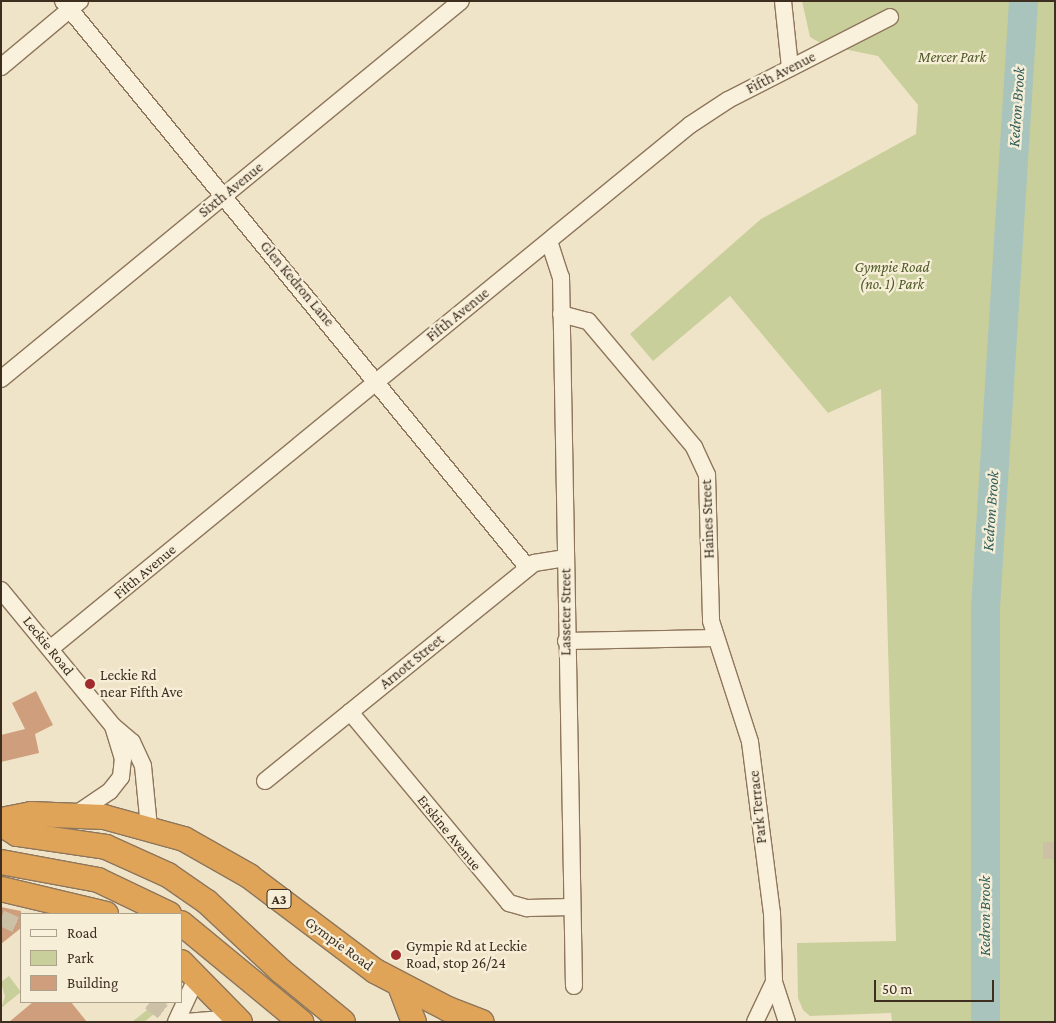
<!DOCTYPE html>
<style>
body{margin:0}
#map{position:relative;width:1056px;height:1023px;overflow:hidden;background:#f0e4c8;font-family:"Crimson Pro",serif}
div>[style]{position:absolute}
.green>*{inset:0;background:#c9cf9b}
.river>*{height:29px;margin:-14.5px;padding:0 14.5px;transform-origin:14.5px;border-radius:14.5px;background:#a9c4bc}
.building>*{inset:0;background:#cf9f7d}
.minor-tunnel>*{height:16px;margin-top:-8px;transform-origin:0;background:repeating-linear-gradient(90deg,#ccc0a6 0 16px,transparent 0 24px)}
.highway-tunnel>*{height:24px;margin-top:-12px;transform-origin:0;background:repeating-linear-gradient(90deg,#ccc0a6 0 24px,transparent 0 36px)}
.roads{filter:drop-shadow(1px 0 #8d765c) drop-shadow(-1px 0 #8d765c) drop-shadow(0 1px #8d765c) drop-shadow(0 -1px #8d765c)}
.minor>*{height:16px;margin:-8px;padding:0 8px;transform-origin:8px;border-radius:8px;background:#faf1dc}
.highway>*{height:24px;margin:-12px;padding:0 12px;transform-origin:12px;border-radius:12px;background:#e0a458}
.dots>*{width:14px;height:14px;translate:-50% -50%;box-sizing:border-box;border:2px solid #f7eed8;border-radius:50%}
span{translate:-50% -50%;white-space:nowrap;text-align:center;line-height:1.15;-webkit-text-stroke:4.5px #f7eed8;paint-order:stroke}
.shield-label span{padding:1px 4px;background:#f7eed8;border:1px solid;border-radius:4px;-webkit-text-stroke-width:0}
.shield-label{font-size:14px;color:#3d2e20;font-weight:700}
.park-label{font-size:15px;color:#4d5a26;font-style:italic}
.street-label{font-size:15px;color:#3d2e20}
.poi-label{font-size:15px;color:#3d2e20}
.left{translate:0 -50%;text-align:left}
.water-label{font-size:16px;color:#2f5d5a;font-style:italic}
.frame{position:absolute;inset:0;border:2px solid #3d2e20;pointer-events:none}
.legend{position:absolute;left:20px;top:913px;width:162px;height:90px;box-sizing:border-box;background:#f7eed8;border:1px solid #ada18e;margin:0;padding:6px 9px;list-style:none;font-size:15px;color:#3d2e20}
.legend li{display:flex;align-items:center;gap:10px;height:25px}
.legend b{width:25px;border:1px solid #ada18e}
.scale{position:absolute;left:874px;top:980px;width:120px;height:22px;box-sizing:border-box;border:2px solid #3d2e20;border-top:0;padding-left:6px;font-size:15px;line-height:18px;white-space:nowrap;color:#3d2e20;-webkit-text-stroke:4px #f7eed8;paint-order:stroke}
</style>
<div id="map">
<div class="green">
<i style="clip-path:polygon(802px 1px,1055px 1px,1055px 1022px,892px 1022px,891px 1013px,810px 1016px,803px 1010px,798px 998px,797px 943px,896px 941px,881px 389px,828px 413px,730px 296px,653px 361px,630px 334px,761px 219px,916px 134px,918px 105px,878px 56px,824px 45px,810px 37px)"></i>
<i style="clip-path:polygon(9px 976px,21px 992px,1px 1008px,5px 997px,1px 982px)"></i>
<i style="clip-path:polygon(157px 1002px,169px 1002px,144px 1022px,132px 1022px)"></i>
</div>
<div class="river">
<i style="left:985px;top:1022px;width:415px;rotate:-90deg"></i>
<i style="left:985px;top:607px;width:607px;rotate:-86.41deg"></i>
</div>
<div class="building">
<i style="clip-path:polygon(36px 691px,53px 725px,35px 734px,39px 753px,1px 762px,1px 735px,25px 729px,12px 703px)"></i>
<i style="clip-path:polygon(1px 907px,21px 911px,21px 928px,1px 944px)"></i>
<i style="clip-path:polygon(33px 1002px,71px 1002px,87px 1022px,9px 1022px)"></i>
</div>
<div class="minor-tunnel">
<i style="left:1px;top:918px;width:22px;rotate:24deg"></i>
<i style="left:150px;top:1002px;width:33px;rotate:38deg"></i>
</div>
<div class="highway-tunnel">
<i style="left:1055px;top:842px;width:17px;rotate:90deg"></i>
</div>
<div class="roads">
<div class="minor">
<i style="left:63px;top:1px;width:733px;rotate:50.64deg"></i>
<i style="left:783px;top:1px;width:67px;rotate:84deg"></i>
<i style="left:1px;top:67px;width:103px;rotate:-39.9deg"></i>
<i style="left:549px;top:241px;width:38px;rotate:72deg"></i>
<i style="left:561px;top:277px;width:709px;rotate:88.95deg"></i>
<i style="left:561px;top:314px;width:28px;rotate:15deg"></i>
<i style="left:588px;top:321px;width:165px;rotate:49.9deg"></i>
<i style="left:694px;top:447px;width:31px;rotate:65deg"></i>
<i style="left:707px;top:475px;width:146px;rotate:88.4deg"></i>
<i style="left:711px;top:621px;width:127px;rotate:72.1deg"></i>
<i style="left:750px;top:742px;width:172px;rotate:82.7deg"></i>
<i style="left:772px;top:913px;width:69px;rotate:88.3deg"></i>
<i style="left:774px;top:982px;width:42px;rotate:72deg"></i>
<i style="left:1px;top:379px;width:595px;rotate:-39.41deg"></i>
<i style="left:1px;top:590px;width:176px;rotate:50.5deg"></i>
<i style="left:113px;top:726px;width:25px;rotate:40deg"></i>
<i style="left:132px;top:742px;width:26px;rotate:65deg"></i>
<i style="left:143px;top:766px;width:61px;rotate:84.4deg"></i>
<i style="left:566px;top:641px;width:149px;rotate:-1.2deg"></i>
<i style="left:50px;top:649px;width:827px;rotate:-39.31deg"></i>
<i style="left:690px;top:125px;width:45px;rotate:-33.3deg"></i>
<i style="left:728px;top:100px;width:182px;rotate:-27.1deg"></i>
<i style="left:350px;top:712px;width:249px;rotate:50.2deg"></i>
<i style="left:509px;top:903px;width:19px;rotate:16deg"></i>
<i style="left:527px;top:908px;width:44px;rotate:-1.3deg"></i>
<i style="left:265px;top:781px;width:346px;rotate:-39deg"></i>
<i style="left:534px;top:563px;width:32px;rotate:-9deg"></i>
<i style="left:76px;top:814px;width:41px;rotate:-34.1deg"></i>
<i style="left:110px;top:791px;width:18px;rotate:-52deg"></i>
<i style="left:121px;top:777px;width:18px;rotate:-84deg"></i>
<i style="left:123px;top:759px;width:34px;rotate:-107deg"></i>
<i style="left:176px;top:1022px;width:50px;rotate:-65deg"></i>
<i style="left:185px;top:1022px;width:51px;rotate:-4.5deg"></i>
<i style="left:755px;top:1022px;width:44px;rotate:-64.6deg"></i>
</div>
<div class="highway">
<i style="left:1px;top:820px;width:31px;rotate:-11deg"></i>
<i style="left:31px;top:814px;width:73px;rotate:2.4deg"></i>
<i style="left:104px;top:817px;width:83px;rotate:15.4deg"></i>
<i style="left:184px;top:839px;width:75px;rotate:29.6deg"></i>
<i style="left:249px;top:876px;width:158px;rotate:37deg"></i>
<i style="left:375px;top:971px;width:82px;rotate:27.5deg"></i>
<i style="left:448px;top:1009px;width:36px;rotate:21deg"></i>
<i style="left:1px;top:824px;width:19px;rotate:32deg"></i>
<i style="left:17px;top:834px;width:90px;rotate:8.3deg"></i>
<i style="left:106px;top:847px;width:68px;rotate:24.3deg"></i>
<i style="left:168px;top:875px;width:47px;rotate:34.7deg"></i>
<i style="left:207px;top:902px;width:101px;rotate:43deg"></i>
<i style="left:281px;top:971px;width:80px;rotate:39.4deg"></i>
<i style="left:1px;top:862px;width:99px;rotate:10.5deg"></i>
<i style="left:98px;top:880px;width:79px;rotate:25.6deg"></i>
<i style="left:1px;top:889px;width:108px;rotate:13.4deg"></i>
<i style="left:181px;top:923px;width:156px;rotate:39.5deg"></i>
<i style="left:181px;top:962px;width:84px;rotate:45.5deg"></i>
<i style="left:400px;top:986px;width:39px;rotate:69deg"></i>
</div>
</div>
<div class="dots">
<i style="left:90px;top:684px;background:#9e2a2b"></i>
<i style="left:396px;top:955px;background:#9e2a2b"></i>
</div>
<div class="shield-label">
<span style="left:279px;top:899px">A3</span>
</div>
<div class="park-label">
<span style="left:952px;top:58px">Mercer Park</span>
<span style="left:892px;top:276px">Gympie Road<br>(no. 1) Park</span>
</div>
<div class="street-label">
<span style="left:781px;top:73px;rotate:-27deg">Fifth Avenue</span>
<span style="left:231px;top:190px;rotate:-39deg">Sixth Avenue</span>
<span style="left:297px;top:284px;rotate:50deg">Glen Kedron Lane</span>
<span style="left:458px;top:315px;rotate:-39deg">Fifth Avenue</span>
<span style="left:708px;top:519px;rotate:-92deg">Haines Street</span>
<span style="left:145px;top:572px;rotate:-40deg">Fifth Avenue</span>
<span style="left:566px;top:612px;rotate:-90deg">Lasseter Street</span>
<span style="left:48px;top:646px;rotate:51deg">Leckie Road</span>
<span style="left:412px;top:662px;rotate:-39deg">Arnott Street</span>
<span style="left:758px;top:807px;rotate:-96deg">Park Terrace</span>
<span style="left:449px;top:833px;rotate:51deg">Erskine Avenue</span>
<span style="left:339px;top:944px;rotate:36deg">Gympie Road</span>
</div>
<div class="poi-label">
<span class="left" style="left:100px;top:684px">Leckie Rd<br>near Fifth Ave</span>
<span class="left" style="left:406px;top:955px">Gympie Rd at Leckie<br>Road, stop 26/24</span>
</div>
<div class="water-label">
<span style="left:1017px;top:107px;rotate:-86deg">Kedron Brook</span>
<span style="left:991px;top:511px;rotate:-86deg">Kedron Brook</span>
<span style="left:985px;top:916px;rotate:-90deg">Kedron Brook</span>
</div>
<div class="frame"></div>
<ul class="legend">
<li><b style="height:6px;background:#faf1dc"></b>Road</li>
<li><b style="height:14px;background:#c9cf9b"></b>Park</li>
<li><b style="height:14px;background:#cf9f7d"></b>Building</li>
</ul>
<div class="scale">50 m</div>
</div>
